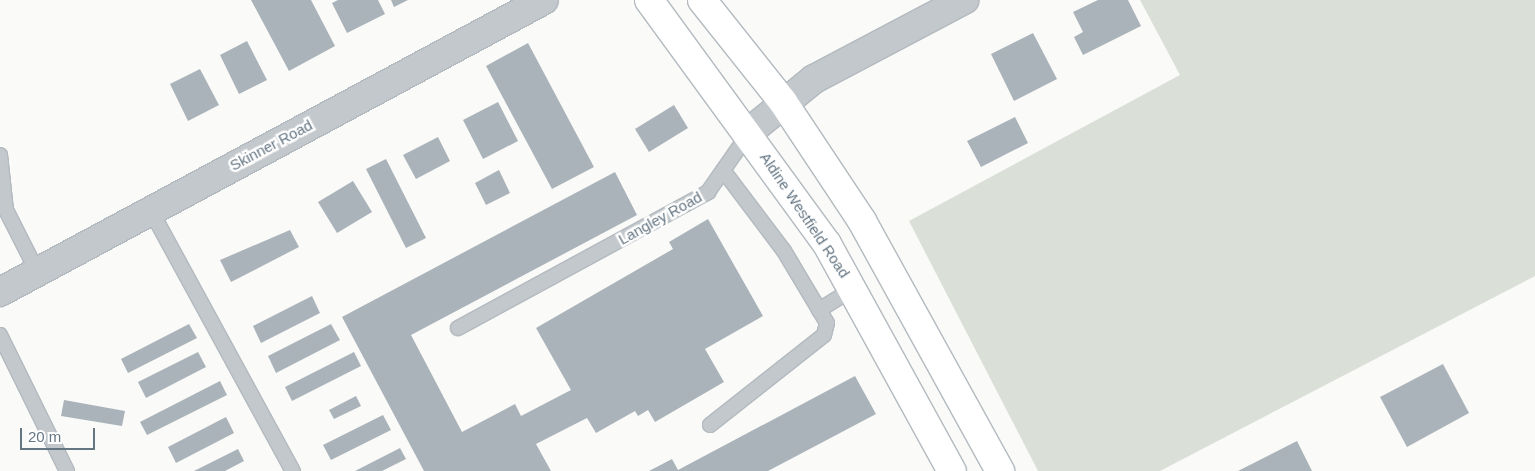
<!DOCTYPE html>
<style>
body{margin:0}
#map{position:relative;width:1535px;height:471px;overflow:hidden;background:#fafaf8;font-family:Helvetica,sans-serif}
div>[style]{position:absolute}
.green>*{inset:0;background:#dadfd7}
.building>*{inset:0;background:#aab3b9}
.roads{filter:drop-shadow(1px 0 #b3babf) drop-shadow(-1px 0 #b3babf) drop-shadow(0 1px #b3babf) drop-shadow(0 -1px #b3babf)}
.lane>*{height:14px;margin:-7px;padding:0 7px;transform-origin:7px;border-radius:7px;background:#c3c8cc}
.street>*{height:28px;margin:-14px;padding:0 14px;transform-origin:14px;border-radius:14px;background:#c3c8cc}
.secondary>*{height:28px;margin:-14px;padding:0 14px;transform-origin:14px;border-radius:14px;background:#fff}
span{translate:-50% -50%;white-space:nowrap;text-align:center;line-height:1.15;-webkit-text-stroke:5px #fff;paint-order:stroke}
.street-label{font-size:15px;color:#657683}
.scale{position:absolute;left:20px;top:428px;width:75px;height:22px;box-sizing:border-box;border:2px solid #657683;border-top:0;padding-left:6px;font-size:15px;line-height:18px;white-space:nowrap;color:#657683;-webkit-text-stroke:4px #fff;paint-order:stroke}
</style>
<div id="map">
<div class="green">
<i style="clip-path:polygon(1140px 0,1535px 0,1535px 276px,1160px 471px,1038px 471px,909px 221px,1180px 75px)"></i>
</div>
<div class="building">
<i style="clip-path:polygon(251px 0,311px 0,335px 46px,289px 71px)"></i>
<i style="clip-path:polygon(338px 0,378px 0,385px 14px,347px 33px,332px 3px)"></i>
<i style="clip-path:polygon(391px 0,408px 0,394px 7px)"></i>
<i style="clip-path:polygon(1098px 0,1128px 0,1141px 26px,1083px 55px,1074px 37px,1083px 32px,1073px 12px)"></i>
<i style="clip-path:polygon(1033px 33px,1057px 79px,1014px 101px,991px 54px)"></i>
<i style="clip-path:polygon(247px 41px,267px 80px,239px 94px,220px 55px)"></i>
<i style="clip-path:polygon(528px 43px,594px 167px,552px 189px,486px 66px)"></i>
<i style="clip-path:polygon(200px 69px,219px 105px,188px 121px,170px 84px)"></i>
<i style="clip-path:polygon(498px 102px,518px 141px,483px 159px,463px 120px)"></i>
<i style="clip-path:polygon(674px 105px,688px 128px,649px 152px,635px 129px)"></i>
<i style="clip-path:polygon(1015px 117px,1028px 143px,981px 167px,967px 141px)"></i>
<i style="clip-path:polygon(438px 137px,450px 161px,416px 179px,403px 155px)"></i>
<i style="clip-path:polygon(386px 159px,426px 238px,406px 248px,366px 169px)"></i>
<i style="clip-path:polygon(499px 170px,510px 193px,486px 205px,475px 183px)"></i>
<i style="clip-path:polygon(615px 172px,637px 215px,411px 335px,462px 432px,515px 404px,521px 416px,571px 390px,536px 328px,673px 249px,669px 242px,708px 219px,763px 316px,705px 349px,724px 382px,655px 422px,648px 410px,638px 416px,635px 411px,596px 433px,587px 418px,536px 444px,551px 471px,424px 471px,342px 317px)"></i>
<i style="clip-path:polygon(353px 181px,372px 212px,337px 233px,318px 202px)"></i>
<i style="clip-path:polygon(290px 230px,299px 247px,231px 282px,220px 260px)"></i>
<i style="clip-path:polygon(312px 296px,320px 313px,261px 343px,253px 326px)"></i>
<i style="clip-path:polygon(189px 324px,197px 338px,128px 373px,121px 359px)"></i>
<i style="clip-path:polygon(331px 324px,340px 340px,276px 373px,268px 356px)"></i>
<i style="clip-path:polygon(198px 352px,206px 367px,146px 398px,138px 382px)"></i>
<i style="clip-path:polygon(354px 352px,361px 366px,292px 401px,285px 387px)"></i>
<i style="clip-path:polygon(1443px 364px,1469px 413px,1407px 447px,1380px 397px)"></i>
<i style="clip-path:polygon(855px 376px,876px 414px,768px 471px,649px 471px,672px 459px,678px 470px)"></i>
<i style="clip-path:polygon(220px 381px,227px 395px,147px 435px,140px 422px)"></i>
<i style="clip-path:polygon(356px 396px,361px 406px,334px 419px,329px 410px)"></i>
<i style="clip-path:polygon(64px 400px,125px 411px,122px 426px,61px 416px)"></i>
<i style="clip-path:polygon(383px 415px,391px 430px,331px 460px,323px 445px)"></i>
<i style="clip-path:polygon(226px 417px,234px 433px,176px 463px,168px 447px)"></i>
<i style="clip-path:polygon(1297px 441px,1312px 471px,1238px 471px)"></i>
<i style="clip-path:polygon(400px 448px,406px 459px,382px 471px,355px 471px)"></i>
<i style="clip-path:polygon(238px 449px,244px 461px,225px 471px,194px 471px)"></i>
</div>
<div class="roads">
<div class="lane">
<i style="left:0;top:155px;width:55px;rotate:83.8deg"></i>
<i style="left:6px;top:210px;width:68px;rotate:63.1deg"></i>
<i style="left:150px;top:209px;width:298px;rotate:61.4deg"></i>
<i style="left:819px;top:310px;width:40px;rotate:-32deg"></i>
<i style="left:458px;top:328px;width:285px;rotate:-28.5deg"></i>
<i style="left:708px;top:192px;width:72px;rotate:-55.2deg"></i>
<i style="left:0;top:335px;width:152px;rotate:63.8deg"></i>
<i style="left:710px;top:425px;width:145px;rotate:-38.3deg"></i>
<i style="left:824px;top:335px;width:12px;rotate:-76deg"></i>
<i style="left:827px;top:323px;width:84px;rotate:-120.8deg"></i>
<i style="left:784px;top:251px;width:101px;rotate:-127deg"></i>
</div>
<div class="street">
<i style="left:749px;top:132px;width:84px;rotate:-39.2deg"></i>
<i style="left:814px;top:79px;width:170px;rotate:-27.8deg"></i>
<i style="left:0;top:292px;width:617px;rotate:-28.23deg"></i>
</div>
<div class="secondary">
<i style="left:649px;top:0;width:302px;rotate:53.9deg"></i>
<i style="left:827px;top:244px;width:259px;rotate:61.2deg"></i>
<i style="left:702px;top:0;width:130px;rotate:51.5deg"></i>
<i style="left:783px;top:102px;width:143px;rotate:56.4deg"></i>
<i style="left:862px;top:221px;width:286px;rotate:61.1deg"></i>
</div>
</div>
<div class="street-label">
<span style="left:271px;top:145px;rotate:-28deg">Skinner Road</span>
<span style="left:805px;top:215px;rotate:56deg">Aldine Westfield Road</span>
<span style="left:660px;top:218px;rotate:-29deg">Langley Road</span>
</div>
<div class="scale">20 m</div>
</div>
